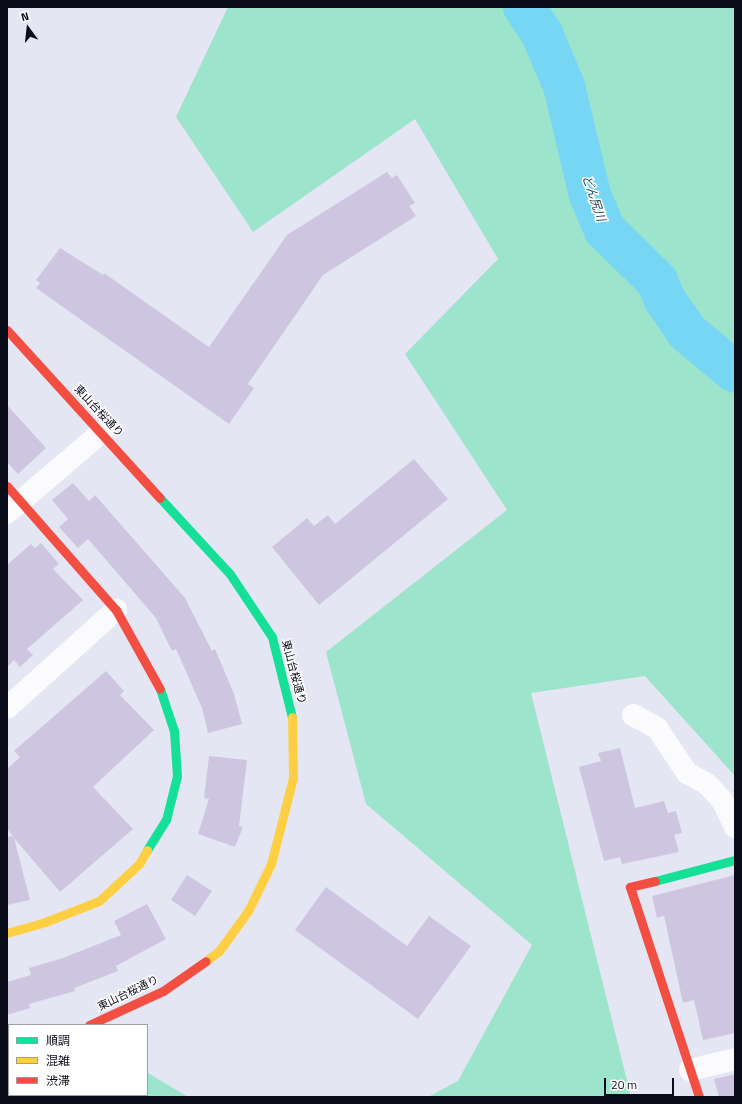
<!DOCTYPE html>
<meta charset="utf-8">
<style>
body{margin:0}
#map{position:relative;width:742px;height:1104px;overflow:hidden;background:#e4e6f4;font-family:"Titillium Web","Noto Sans JP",sans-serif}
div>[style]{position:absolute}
.green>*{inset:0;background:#9ce4cb}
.river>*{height:42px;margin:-21px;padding:0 21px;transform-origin:21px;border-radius:21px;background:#78d6f5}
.building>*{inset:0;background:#cec6e1}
.street>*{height:22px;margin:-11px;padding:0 11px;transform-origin:11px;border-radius:11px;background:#fbfbfd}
.fast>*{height:9px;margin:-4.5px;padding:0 4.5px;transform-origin:4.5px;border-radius:4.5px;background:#16e098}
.slow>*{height:9px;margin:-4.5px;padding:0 4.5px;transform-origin:4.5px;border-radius:4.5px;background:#ffcf43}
.jam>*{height:9px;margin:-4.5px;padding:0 4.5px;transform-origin:4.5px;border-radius:4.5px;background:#f24e42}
span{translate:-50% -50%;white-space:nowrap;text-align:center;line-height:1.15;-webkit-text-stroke:3px #fff;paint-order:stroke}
.street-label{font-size:11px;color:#0b0c19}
.water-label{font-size:12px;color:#1f3b44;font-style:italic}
.frame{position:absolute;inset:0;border:8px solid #0b0c19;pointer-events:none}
.legend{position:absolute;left:8px;top:1024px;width:140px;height:72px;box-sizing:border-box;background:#fff;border:1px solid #9d9ea3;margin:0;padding:5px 7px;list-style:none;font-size:12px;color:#0b0c19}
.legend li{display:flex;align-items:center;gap:8px;height:20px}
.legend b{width:20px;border:1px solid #9d9ea3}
.north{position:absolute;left:8px;top:8px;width:40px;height:40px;-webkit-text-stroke:3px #fff;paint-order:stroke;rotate:345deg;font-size:11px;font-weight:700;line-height:16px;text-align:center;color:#0b0c19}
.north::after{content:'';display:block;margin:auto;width:14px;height:18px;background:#0b0c19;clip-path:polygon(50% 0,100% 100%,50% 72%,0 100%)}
.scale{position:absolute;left:604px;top:1078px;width:70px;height:18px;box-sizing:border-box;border:2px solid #0b0c19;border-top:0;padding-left:5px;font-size:12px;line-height:14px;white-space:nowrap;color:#0b0c19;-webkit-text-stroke:3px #fff;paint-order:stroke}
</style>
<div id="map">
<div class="green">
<i style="clip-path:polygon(230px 7px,735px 7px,735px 776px,645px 676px,531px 693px,631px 1097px,428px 1097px,458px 1081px,532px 945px,366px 804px,326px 652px,507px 510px,405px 354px,498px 259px,415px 119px,253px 232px,176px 117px,227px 9px)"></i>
<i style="clip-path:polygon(148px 1073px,188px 1097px,50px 1097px,147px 1095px)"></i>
</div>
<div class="river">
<i style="left:524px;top:7px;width:32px;rotate:56deg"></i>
<i style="left:542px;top:34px;width:56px;rotate:67.1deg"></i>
<i style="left:564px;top:86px;width:112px;rotate:76.6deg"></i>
<i style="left:590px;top:195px;width:38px;rotate:67deg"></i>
<i style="left:605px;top:230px;width:73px;rotate:44.4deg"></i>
<i style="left:657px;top:281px;width:21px;rotate:67deg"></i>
<i style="left:665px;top:300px;width:39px;rotate:55deg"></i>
<i style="left:687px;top:332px;width:62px;rotate:39.8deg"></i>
</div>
<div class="building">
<i style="clip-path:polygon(387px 172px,392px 178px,397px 175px,415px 203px,409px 206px,416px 216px,323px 275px,248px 384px,254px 388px,229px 424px,36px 288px,40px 283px,36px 280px,60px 248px,103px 275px,104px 273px,209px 347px,287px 235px)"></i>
<i style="clip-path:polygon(7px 405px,46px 448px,18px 474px,7px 462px)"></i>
<i style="clip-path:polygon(414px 459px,448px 499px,319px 605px,272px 547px,307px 518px,314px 526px,328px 515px,335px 524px)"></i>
<i style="clip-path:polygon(73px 483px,89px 501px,95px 495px,185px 598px,212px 651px,215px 649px,234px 694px,242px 724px,208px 733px,202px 708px,176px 649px,172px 651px,156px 618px,88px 539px,78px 548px,59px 527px,68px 519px,52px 500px)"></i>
<i style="clip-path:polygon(41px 543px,59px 564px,53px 569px,83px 600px,27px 649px,33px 655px,20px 667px,14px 660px,7px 667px,7px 565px,31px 544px,35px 548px)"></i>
<i style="clip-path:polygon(106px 671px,124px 691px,120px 695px,154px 730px,93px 787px,133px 829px,60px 892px,14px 838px,30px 900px,7px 905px,7px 837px,13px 836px,7px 829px,7px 769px,20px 757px,14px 751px)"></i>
<i style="clip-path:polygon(620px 748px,635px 808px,664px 801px,668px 813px,676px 811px,682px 833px,674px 835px,679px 852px,622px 864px,620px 857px,604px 861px,579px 767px,601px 761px,598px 753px)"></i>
<i style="clip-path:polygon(209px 756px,247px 760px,239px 826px,243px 827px,235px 847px,198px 834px,209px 799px,204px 798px)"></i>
<i style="clip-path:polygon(187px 875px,212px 891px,195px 916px,171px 900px)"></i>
<i style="clip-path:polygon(735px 875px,735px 1033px,703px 1040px,694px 1000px,683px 1003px,664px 916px,657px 918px,652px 896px)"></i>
<i style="clip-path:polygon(326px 887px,407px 946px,429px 916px,471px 946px,418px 1019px,295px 930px)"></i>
<i style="clip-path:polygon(147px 904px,166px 939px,116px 966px,118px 971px,74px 988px,75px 991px,29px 1004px,30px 1008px,7px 1015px,7px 982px,31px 975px,29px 968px,63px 958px,121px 935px,114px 921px)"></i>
<i style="clip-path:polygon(735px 1074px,735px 1097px,719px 1097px,714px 1079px)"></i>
</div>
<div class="street">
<i style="left:7px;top:513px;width:125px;rotate:-40.5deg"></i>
<i style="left:7px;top:708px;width:147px;rotate:-42deg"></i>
<i style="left:633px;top:715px;width:27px;rotate:28deg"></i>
<i style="left:657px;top:728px;width:54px;rotate:56.3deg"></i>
<i style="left:687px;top:773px;width:21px;rotate:28deg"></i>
<i style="left:706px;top:783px;width:23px;rotate:47deg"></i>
<i style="left:722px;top:800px;width:30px;rotate:64deg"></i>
<i style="left:690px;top:1070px;width:46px;rotate:-13.7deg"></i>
</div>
<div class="fast">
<i style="left:160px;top:498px;width:103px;rotate:47.4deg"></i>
<i style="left:230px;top:574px;width:76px;rotate:56.3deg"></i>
<i style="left:272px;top:637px;width:82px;rotate:76deg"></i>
<i style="left:147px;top:850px;width:36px;rotate:-58deg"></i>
<i style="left:166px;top:820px;width:45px;rotate:-76deg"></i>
<i style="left:177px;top:776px;width:45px;rotate:-93.8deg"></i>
<i style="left:174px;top:731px;width:44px;rotate:-108.4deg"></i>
<i style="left:655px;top:881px;width:83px;rotate:-14.7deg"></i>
</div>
<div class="slow">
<i style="left:7px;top:933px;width:40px;rotate:-16deg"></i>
<i style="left:45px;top:922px;width:58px;rotate:-21.3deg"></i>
<i style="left:99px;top:901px;width:54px;rotate:-42.8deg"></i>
<i style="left:139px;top:864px;width:16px;rotate:-60deg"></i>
<i style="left:206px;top:961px;width:16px;rotate:-38deg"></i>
<i style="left:219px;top:951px;width:49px;rotate:-54.1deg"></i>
<i style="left:248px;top:911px;width:52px;rotate:-63.9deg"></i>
<i style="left:271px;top:864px;width:89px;rotate:-75.7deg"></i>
<i style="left:293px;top:778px;width:61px;rotate:-90.9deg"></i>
</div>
<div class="jam">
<i style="left:7px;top:330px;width:227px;rotate:47.7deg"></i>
<i style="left:7px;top:486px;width:165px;rotate:48.7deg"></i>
<i style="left:116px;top:610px;width:90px;rotate:60.9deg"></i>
<i style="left:655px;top:881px;width:26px;rotate:167deg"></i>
<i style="left:630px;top:887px;width:221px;rotate:71.8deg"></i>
<i style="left:89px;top:1025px;width:81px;rotate:-24.7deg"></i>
<i style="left:163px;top:991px;width:52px;rotate:-34.9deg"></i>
<i style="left:7px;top:1056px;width:2px"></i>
</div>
<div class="street-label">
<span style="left:99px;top:411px;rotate:47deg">東山台桜通り</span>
<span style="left:294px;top:672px;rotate:75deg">東山台桜通り</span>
<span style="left:128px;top:993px;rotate:-26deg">東山台桜通り</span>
</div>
<div class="water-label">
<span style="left:594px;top:198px;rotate:71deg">どん尻川</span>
</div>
<div class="frame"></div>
<ul class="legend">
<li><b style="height:5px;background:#16e098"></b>順調</li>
<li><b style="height:5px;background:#ffcf43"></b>混雑</li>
<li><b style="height:5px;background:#f24e42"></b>渋滞</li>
</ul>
<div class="north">N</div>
<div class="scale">20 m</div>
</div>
